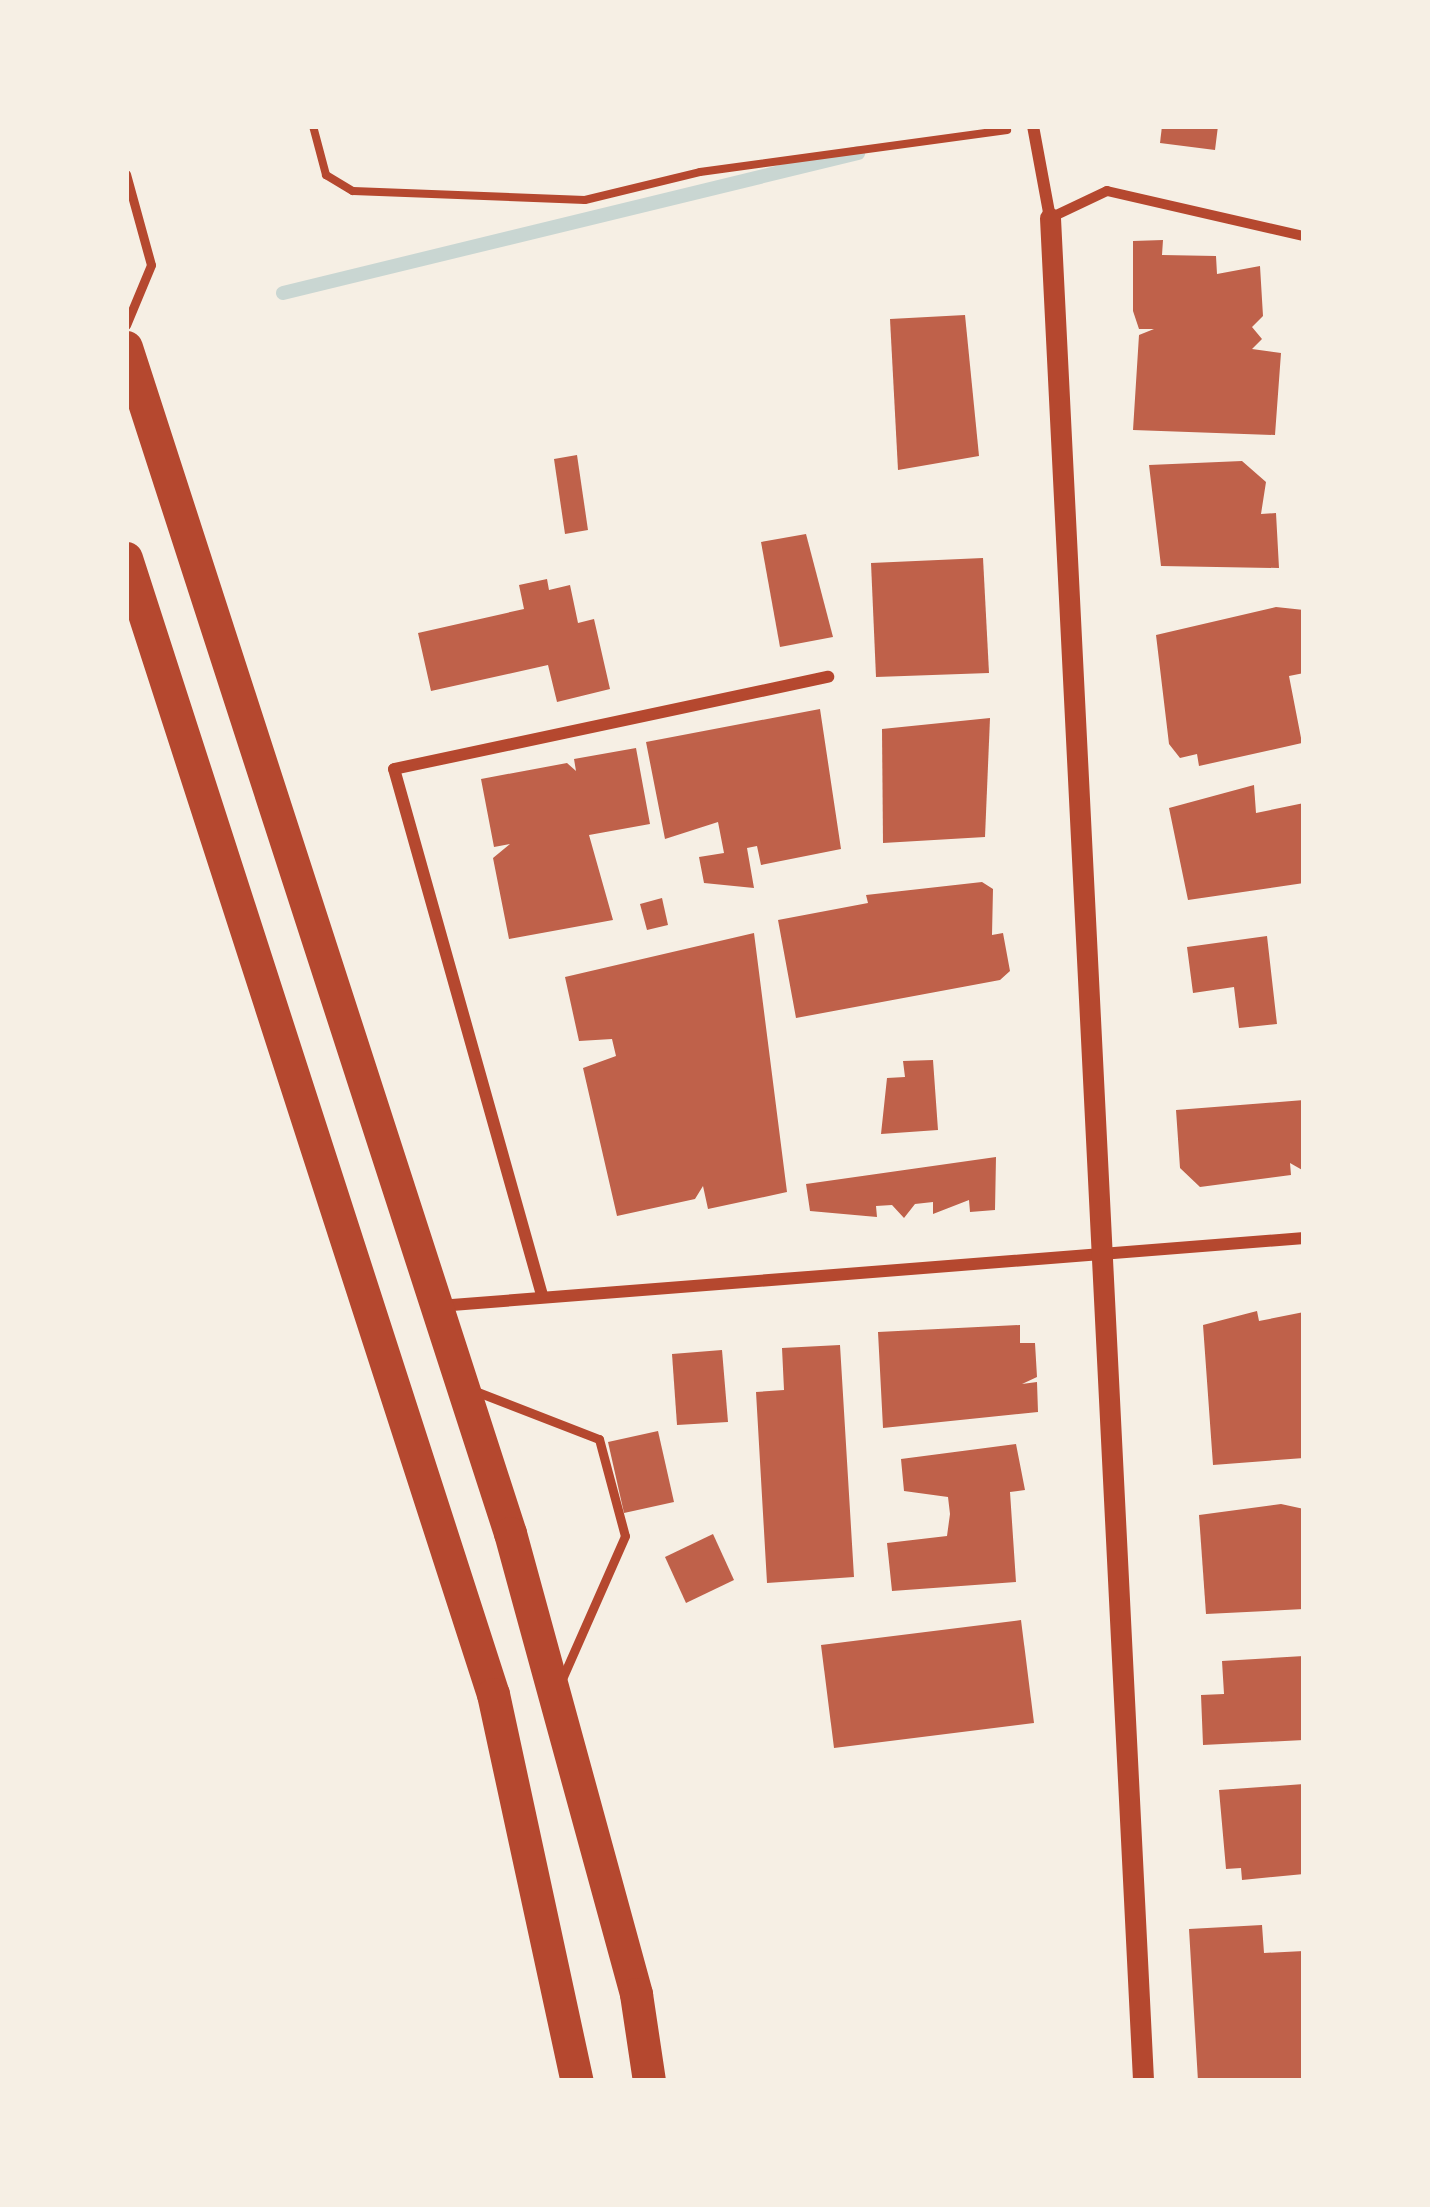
<!DOCTYPE html>
<style>
body{margin:0}
#map{position:relative;width:1430px;height:2207px;overflow:hidden;background:#f6efe4;font-family:Manrope,sans-serif}
div>[style]{position:absolute}
.stream>*{height:14px;margin:-7px;padding:0 7px;transform-origin:7px;border-radius:7px;background:#c9d6d2}
.building>*{inset:0;background:#bf614a}
.path>*{height:8px;margin:-4px;padding:0 4px;transform-origin:4px;border-radius:4px;background:#b5482f}
.service>*{height:9px;margin:-4.5px;padding:0 4.5px;transform-origin:4.5px;border-radius:4.5px;background:#b5482f}
.pedestrian>*{height:10px;margin:-5px;padding:0 5px;transform-origin:5px;border-radius:5px;background:#b5482f}
.minor>*{height:12px;margin:-6px;padding:0 6px;transform-origin:6px;border-radius:6px;background:#b5482f}
.tertiary>*{height:21px;margin:-10.5px;padding:0 10.5px;transform-origin:10.5px;border-radius:10.5px;background:#b5482f}
.trunk>*{height:33px;margin:-16.5px;padding:0 16.5px;transform-origin:16.5px;border-radius:16.5px;background:#b5482f}
span{translate:-50% -50%;white-space:nowrap;text-align:center;line-height:1.15;-webkit-text-stroke:9px #f6efe4;paint-order:stroke}
.frame{position:absolute;inset:0;border:129px solid #f6efe4;pointer-events:none}
</style>
<div id="map">
<div class="stream">
<i style="left:283px;top:293px;width:592px;rotate:-13.68deg"></i>
</div>
<div class="building">
<i style="clip-path:polygon(1162px 126px,1218px 126px,1215px 150px,1160px 143px)"></i>
<i style="clip-path:polygon(1163px 240px,1162px 255px,1216px 256px,1217px 274px,1260px 266px,1263px 316px,1252px 327px,1262px 339px,1252px 349px,1281px 353px,1275px 435px,1133px 430px,1139px 335px,1154px 329px,1139px 329px,1133px 311px,1133px 241px)"></i>
<i style="clip-path:polygon(965px 315px,979px 456px,898px 470px,890px 319px)"></i>
<i style="clip-path:polygon(577px 455px,588px 530px,565px 534px,554px 459px)"></i>
<i style="clip-path:polygon(1242px 461px,1266px 482px,1261px 514px,1276px 513px,1279px 568px,1161px 566px,1149px 465px)"></i>
<i style="clip-path:polygon(806px 534px,833px 637px,780px 647px,761px 542px)"></i>
<i style="clip-path:polygon(983px 558px,989px 673px,876px 677px,871px 563px)"></i>
<i style="clip-path:polygon(547px 579px,549px 590px,570px 585px,578px 623px,594px 619px,610px 689px,557px 702px,548px 665px,431px 691px,418px 633px,524px 609px,519px 585px)"></i>
<i style="clip-path:polygon(1276px 607px,1304px 610px,1304px 673px,1289px 676px,1302px 743px,1199px 766px,1197px 754px,1180px 758px,1169px 744px,1156px 635px)"></i>
<i style="clip-path:polygon(820px 709px,841px 849px,761px 865px,757px 846px,747px 848px,754px 888px,704px 883px,699px 857px,724px 853px,718px 822px,665px 839px,646px 742px)"></i>
<i style="clip-path:polygon(990px 718px,985px 837px,883px 843px,882px 729px)"></i>
<i style="clip-path:polygon(636px 748px,650px 824px,589px 835px,613px 920px,509px 939px,493px 858px,510px 844px,494px 847px,481px 779px,567px 763px,576px 771px,574px 759px)"></i>
<i style="clip-path:polygon(1254px 785px,1256px 813px,1304px 803px,1304px 883px,1188px 900px,1169px 808px)"></i>
<i style="clip-path:polygon(982px 882px,993px 889px,992px 935px,1003px 933px,1010px 971px,1000px 980px,796px 1018px,778px 920px,868px 903px,866px 895px)"></i>
<i style="clip-path:polygon(662px 898px,668px 925px,647px 930px,640px 904px)"></i>
<i style="clip-path:polygon(754px 933px,787px 1192px,708px 1209px,703px 1186px,695px 1199px,617px 1216px,583px 1068px,616px 1056px,612px 1039px,579px 1041px,565px 977px)"></i>
<i style="clip-path:polygon(1267px 936px,1277px 1024px,1239px 1028px,1234px 987px,1193px 993px,1187px 947px)"></i>
<i style="clip-path:polygon(933px 1060px,938px 1130px,881px 1134px,887px 1078px,905px 1077px,903px 1061px)"></i>
<i style="clip-path:polygon(1304px 1100px,1304px 1171px,1290px 1163px,1291px 1175px,1200px 1187px,1180px 1168px,1176px 1110px)"></i>
<i style="clip-path:polygon(996px 1157px,995px 1210px,970px 1212px,969px 1200px,933px 1214px,933px 1202px,915px 1204px,904px 1218px,892px 1205px,876px 1206px,877px 1217px,810px 1211px,806px 1184px)"></i>
<i style="clip-path:polygon(1257px 1311px,1259px 1321px,1304px 1312px,1304px 1458px,1213px 1465px,1203px 1325px)"></i>
<i style="clip-path:polygon(1020px 1325px,1020px 1343px,1035px 1343px,1037px 1377px,1022px 1384px,1037px 1382px,1038px 1412px,883px 1428px,878px 1332px)"></i>
<i style="clip-path:polygon(840px 1345px,854px 1577px,767px 1583px,756px 1392px,784px 1390px,782px 1348px)"></i>
<i style="clip-path:polygon(722px 1350px,728px 1422px,677px 1425px,672px 1354px)"></i>
<i style="clip-path:polygon(658px 1431px,674px 1502px,624px 1513px,608px 1442px)"></i>
<i style="clip-path:polygon(1016px 1444px,1025px 1490px,1010px 1492px,1016px 1582px,892px 1591px,887px 1543px,947px 1536px,950px 1514px,948px 1497px,904px 1491px,901px 1459px)"></i>
<i style="clip-path:polygon(1281px 1504px,1304px 1509px,1304px 1609px,1206px 1614px,1199px 1515px)"></i>
<i style="clip-path:polygon(713px 1534px,734px 1580px,686px 1603px,665px 1557px)"></i>
<i style="clip-path:polygon(1021px 1620px,1034px 1723px,834px 1748px,821px 1645px)"></i>
<i style="clip-path:polygon(1304px 1656px,1304px 1740px,1203px 1745px,1201px 1695px,1224px 1694px,1222px 1661px)"></i>
<i style="clip-path:polygon(1304px 1784px,1304px 1874px,1242px 1880px,1241px 1868px,1226px 1869px,1219px 1790px)"></i>
<i style="clip-path:polygon(1262px 1925px,1264px 1953px,1304px 1951px,1304px 2081px,1198px 2081px,1189px 1929px)"></i>
</div>
<div class="path">
<i style="left:313px;top:126px;width:51px;rotate:75.1deg"></i>
<i style="left:326px;top:175px;width:31px;rotate:31deg"></i>
<i style="left:353px;top:191px;width:232px;rotate:2.2deg"></i>
<i style="left:585px;top:200px;width:118px;rotate:-13.7deg"></i>
<i style="left:700px;top:172px;width:310px;rotate:-7.8deg"></i>
</div>
<div class="service">
<i style="left:126px;top:174px;width:94px;rotate:74.6deg"></i>
<i style="left:151px;top:265px;width:65px;rotate:112.6deg"></i>
<i style="left:475px;top:1391px;width:133px;rotate:21.2deg"></i>
<i style="left:599px;top:1439px;width:100px;rotate:75deg"></i>
<i style="left:625px;top:1536px;width:158px;rotate:113.8deg"></i>
</div>
<div class="pedestrian">
<i style="left:1050px;top:218px;width:63px;rotate:-25.3deg"></i>
<i style="left:1107px;top:191px;width:202px;rotate:12.9deg"></i>
</div>
<div class="minor">
<i style="left:1033px;top:126px;width:94px;rotate:79.5deg"></i>
<i style="left:542px;top:1295px;width:546px;rotate:-105.71deg"></i>
<i style="left:394px;top:769px;width:444px;rotate:-12deg"></i>
<i style="left:439px;top:1306px;width:868px;rotate:-4.49deg"></i>
</div>
<div class="tertiary">
<i style="left:1050px;top:218px;width:1865px;rotate:87.14deg"></i>
</div>
<div class="trunk">
<i style="left:126px;top:347px;width:1247px;rotate:72.06deg"></i>
<i style="left:510px;top:1533px;width:478px;rotate:74.7deg"></i>
<i style="left:636px;top:1994px;width:88px;rotate:81.5deg"></i>
<i style="left:126px;top:558px;width:1194px;rotate:72.1deg"></i>
<i style="left:493px;top:1694px;width:396px;rotate:77.8deg"></i>
</div>
<div class="frame"></div>
</div>
